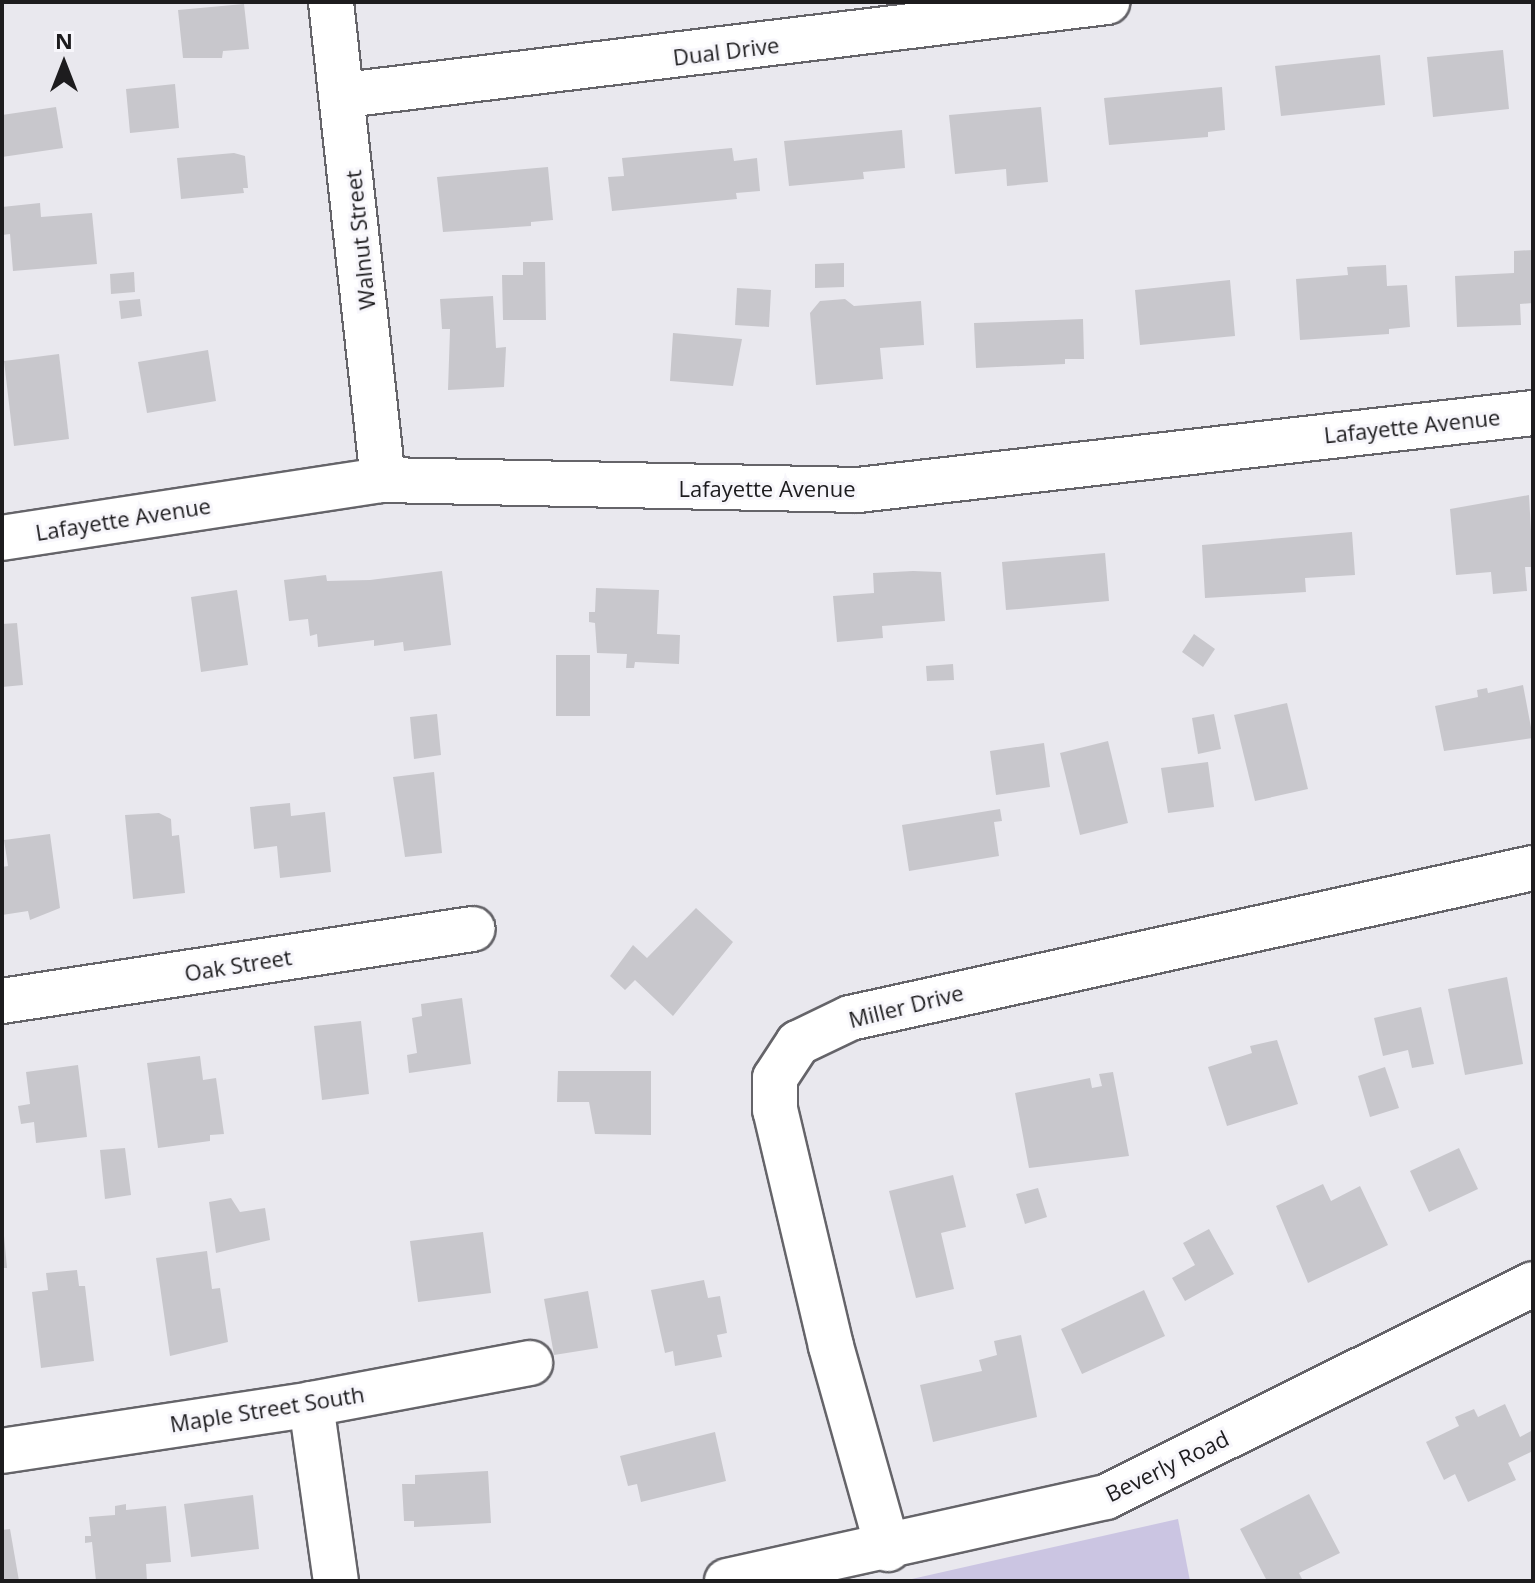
<!DOCTYPE html>
<style>
body{margin:0}
#map{position:relative;width:1535px;height:1583px;overflow:hidden;background:#e9e8ee;font-family:"Open Sans",sans-serif}
div>[style]{position:absolute}
.green>*{inset:0;background:#cbc5e2}
.building>*{inset:0;background:#c8c7cc}
.roads{filter:drop-shadow(2px 0 #656469) drop-shadow(-2px 0 #656469) drop-shadow(0 2px #656469) drop-shadow(0 -2px #656469)}
.minor>*{height:44px;margin:-22px;padding:0 22px;transform-origin:22px;border-radius:22px;background:#fff}
span{translate:-50% -50%;white-space:nowrap;text-align:center;line-height:1.15;-webkit-text-stroke:6px #f7f6fb;paint-order:stroke}
.street-label{font-size:22px;color:#1d1c1e}
.frame{position:absolute;inset:0;border:4px solid #1d1c1e;pointer-events:none}
.north{position:absolute;left:24px;top:24px;width:80px;height:80px;-webkit-text-stroke:6px #f7f6fb;paint-order:stroke;rotate:0deg;font-size:22px;font-weight:700;line-height:32px;text-align:center;color:#1d1c1e}
.north::after{content:'';display:block;margin:auto;width:28px;height:36px;background:#1d1c1e;clip-path:polygon(50% 0,100% 100%,50% 72%,0 100%)}
</style>
<div id="map">
<div class="green">
<i style="clip-path:polygon(1178px 1519px,1190px 1581px,903px 1581px)"></i>
</div>
<div class="building">
<i style="clip-path:polygon(244px 4px,249px 49px,223px 51px,222px 58px,183px 58px,178px 10px)"></i>
<i style="clip-path:polygon(1503px 50px,1509px 109px,1433px 117px,1427px 57px)"></i>
<i style="clip-path:polygon(1380px 55px,1385px 105px,1281px 116px,1275px 66px)"></i>
<i style="clip-path:polygon(175px 84px,179px 128px,130px 133px,126px 89px)"></i>
<i style="clip-path:polygon(1222px 87px,1225px 130px,1208px 132px,1208px 137px,1109px 145px,1104px 98px)"></i>
<i style="clip-path:polygon(56px 107px,63px 148px,2px 157px,2px 115px)"></i>
<i style="clip-path:polygon(1041px 107px,1048px 182px,1007px 186px,1006px 169px,955px 174px,949px 115px)"></i>
<i style="clip-path:polygon(902px 130px,905px 168px,863px 172px,864px 179px,789px 186px,784px 141px)"></i>
<i style="clip-path:polygon(732px 148px,734px 161px,757px 158px,760px 191px,736px 193px,737px 199px,612px 211px,608px 177px,624px 176px,622px 158px)"></i>
<i style="clip-path:polygon(234px 153px,245px 156px,248px 188px,243px 188px,244px 193px,181px 199px,177px 158px)"></i>
<i style="clip-path:polygon(548px 167px,553px 220px,531px 222px,531px 226px,443px 232px,437px 177px)"></i>
<i style="clip-path:polygon(40px 203px,41px 217px,92px 213px,97px 264px,13px 271px,10px 234px,2px 235px,2px 207px)"></i>
<i style="clip-path:polygon(1533px 250px,1533px 303px,1520px 304px,1521px 325px,1457px 327px,1455px 276px,1514px 273px,1514px 251px)"></i>
<i style="clip-path:polygon(523px 262px,545px 262px,546px 320px,503px 320px,502px 275px,523px 275px)"></i>
<i style="clip-path:polygon(844px 263px,844px 287px,815px 288px,815px 264px)"></i>
<i style="clip-path:polygon(1386px 265px,1387px 286px,1407px 285px,1410px 327px,1389px 329px,1389px 334px,1300px 340px,1296px 279px,1348px 275px,1347px 267px)"></i>
<i style="clip-path:polygon(134px 272px,135px 292px,111px 294px,110px 274px)"></i>
<i style="clip-path:polygon(1230px 280px,1235px 336px,1140px 345px,1135px 290px)"></i>
<i style="clip-path:polygon(737px 288px,771px 290px,769px 327px,735px 325px)"></i>
<i style="clip-path:polygon(493px 296px,496px 348px,506px 347px,504px 387px,448px 390px,450px 329px,442px 329px,440px 299px)"></i>
<i style="clip-path:polygon(140px 299px,142px 316px,121px 319px,119px 301px)"></i>
<i style="clip-path:polygon(845px 299px,854px 306px,921px 301px,924px 345px,880px 348px,883px 379px,816px 385px,810px 313px,820px 301px)"></i>
<i style="clip-path:polygon(1083px 319px,1084px 359px,1065px 359px,1065px 364px,976px 368px,974px 323px)"></i>
<i style="clip-path:polygon(673px 333px,742px 339px,733px 386px,670px 381px)"></i>
<i style="clip-path:polygon(208px 350px,216px 401px,147px 413px,138px 362px)"></i>
<i style="clip-path:polygon(59px 354px,69px 439px,14px 446px,4px 361px)"></i>
<i style="clip-path:polygon(1529px 495px,1533px 567px,1525px 567px,1527px 591px,1493px 594px,1491px 572px,1456px 575px,1450px 509px)"></i>
<i style="clip-path:polygon(1352px 532px,1355px 575px,1305px 578px,1306px 592px,1205px 598px,1202px 545px)"></i>
<i style="clip-path:polygon(1105px 553px,1109px 601px,1006px 610px,1002px 562px)"></i>
<i style="clip-path:polygon(442px 571px,451px 645px,404px 651px,403px 642px,374px 646px,374px 640px,318px 647px,317px 634px,310px 636px,308px 619px,289px 621px,284px 580px,326px 575px,327px 581px,370px 580px)"></i>
<i style="clip-path:polygon(913px 571px,941px 572px,945px 621px,882px 626px,883px 638px,837px 642px,833px 596px,874px 593px,873px 573px)"></i>
<i style="clip-path:polygon(596px 588px,659px 590px,657px 634px,680px 635px,679px 664px,635px 662px,634px 668px,626px 668px,627px 654px,597px 653px,595px 623px,589px 622px,589px 612px,595px 612px)"></i>
<i style="clip-path:polygon(237px 590px,248px 665px,201px 672px,191px 597px)"></i>
<i style="clip-path:polygon(17px 623px,23px 685px,2px 687px,2px 624px)"></i>
<i style="clip-path:polygon(1194px 634px,1215px 649px,1203px 667px,1182px 652px)"></i>
<i style="clip-path:polygon(556px 655px,590px 655px,590px 716px,556px 716px)"></i>
<i style="clip-path:polygon(953px 664px,954px 680px,927px 681px,926px 666px)"></i>
<i style="clip-path:polygon(1523px 685px,1533px 738px,1444px 751px,1435px 706px,1478px 697px,1477px 690px,1487px 688px,1488px 693px)"></i>
<i style="clip-path:polygon(1287px 703px,1308px 789px,1255px 801px,1234px 715px)"></i>
<i style="clip-path:polygon(437px 714px,441px 755px,414px 759px,410px 717px)"></i>
<i style="clip-path:polygon(1214px 714px,1221px 749px,1198px 754px,1192px 718px)"></i>
<i style="clip-path:polygon(1108px 741px,1128px 823px,1080px 835px,1060px 753px)"></i>
<i style="clip-path:polygon(1044px 743px,1050px 787px,996px 795px,990px 751px)"></i>
<i style="clip-path:polygon(1208px 762px,1214px 807px,1168px 813px,1161px 768px)"></i>
<i style="clip-path:polygon(434px 772px,442px 853px,405px 857px,393px 777px)"></i>
<i style="clip-path:polygon(290px 803px,291px 816px,325px 812px,331px 872px,280px 878px,277px 846px,254px 849px,250px 807px)"></i>
<i style="clip-path:polygon(1000px 809px,1002px 821px,994px 822px,999px 856px,909px 871px,902px 825px)"></i>
<i style="clip-path:polygon(159px 813px,171px 819px,172px 836px,179px 835px,185px 893px,133px 899px,125px 815px)"></i>
<i style="clip-path:polygon(50px 834px,60px 908px,30px 920px,28px 911px,2px 915px,2px 867px,8px 866px,4px 840px)"></i>
<i style="clip-path:polygon(696px 908px,733px 942px,673px 1016px,635px 980px,625px 990px,610px 976px,633px 945px,647px 958px)"></i>
<i style="clip-path:polygon(1507px 977px,1523px 1064px,1465px 1075px,1448px 989px)"></i>
<i style="clip-path:polygon(462px 998px,471px 1064px,409px 1073px,407px 1055px,417px 1053px,412px 1018px,422px 1016px,421px 1004px)"></i>
<i style="clip-path:polygon(1421px 1007px,1434px 1064px,1412px 1068px,1408px 1050px,1383px 1056px,1374px 1018px)"></i>
<i style="clip-path:polygon(361px 1021px,369px 1094px,322px 1100px,314px 1026px)"></i>
<i style="clip-path:polygon(1277px 1040px,1298px 1104px,1227px 1126px,1208px 1067px,1252px 1053px,1250px 1046px)"></i>
<i style="clip-path:polygon(200px 1056px,203px 1080px,216px 1078px,224px 1134px,210px 1135px,210px 1141px,158px 1148px,147px 1063px)"></i>
<i style="clip-path:polygon(78px 1065px,87px 1137px,36px 1143px,34px 1122px,21px 1124px,18px 1106px,30px 1104px,26px 1072px)"></i>
<i style="clip-path:polygon(1385px 1067px,1399px 1108px,1370px 1117px,1358px 1076px)"></i>
<i style="clip-path:polygon(558px 1071px,651px 1071px,651px 1135px,595px 1134px,589px 1102px,557px 1102px)"></i>
<i style="clip-path:polygon(1113px 1072px,1129px 1156px,1029px 1168px,1015px 1093px,1090px 1078px,1092px 1088px,1102px 1086px,1099px 1074px)"></i>
<i style="clip-path:polygon(125px 1148px,131px 1195px,105px 1199px,100px 1150px)"></i>
<i style="clip-path:polygon(1459px 1148px,1478px 1189px,1429px 1212px,1410px 1171px)"></i>
<i style="clip-path:polygon(953px 1175px,966px 1227px,941px 1233px,954px 1289px,916px 1298px,889px 1191px)"></i>
<i style="clip-path:polygon(1323px 1184px,1331px 1201px,1360px 1186px,1388px 1245px,1308px 1283px,1276px 1206px)"></i>
<i style="clip-path:polygon(1038px 1188px,1047px 1217px,1025px 1224px,1016px 1194px)"></i>
<i style="clip-path:polygon(231px 1198px,240px 1212px,265px 1208px,270px 1240px,216px 1253px,209px 1202px)"></i>
<i style="clip-path:polygon(1209px 1229px,1234px 1274px,1185px 1301px,1172px 1278px,1195px 1265px,1183px 1243px)"></i>
<i style="clip-path:polygon(483px 1232px,491px 1293px,418px 1302px,410px 1241px)"></i>
<i style="clip-path:polygon(4px 1236px,7px 1268px,2px 1268px,2px 1237px)"></i>
<i style="clip-path:polygon(207px 1251px,212px 1289px,220px 1288px,228px 1342px,170px 1356px,156px 1258px)"></i>
<i style="clip-path:polygon(77px 1270px,79px 1286px,85px 1286px,94px 1361px,41px 1368px,32px 1292px,48px 1290px,46px 1273px)"></i>
<i style="clip-path:polygon(704px 1280px,708px 1298px,720px 1296px,727px 1333px,717px 1335px,722px 1357px,675px 1366px,673px 1351px,665px 1353px,651px 1290px)"></i>
<i style="clip-path:polygon(1144px 1290px,1165px 1336px,1082px 1374px,1061px 1329px)"></i>
<i style="clip-path:polygon(588px 1291px,598px 1348px,554px 1355px,544px 1299px)"></i>
<i style="clip-path:polygon(1021px 1335px,1037px 1417px,933px 1442px,920px 1385px,982px 1371px,979px 1360px,997px 1355px,994px 1341px)"></i>
<i style="clip-path:polygon(1505px 1404px,1520px 1437px,1533px 1430px,1533px 1451px,1508px 1463px,1516px 1480px,1468px 1502px,1455px 1474px,1444px 1480px,1426px 1442px,1459px 1426px,1455px 1417px,1474px 1409px,1478px 1417px)"></i>
<i style="clip-path:polygon(715px 1432px,726px 1481px,641px 1502px,637px 1484px,628px 1486px,620px 1456px)"></i>
<i style="clip-path:polygon(488px 1471px,491px 1523px,414px 1527px,414px 1521px,404px 1521px,402px 1484px,415px 1484px,415px 1475px)"></i>
<i style="clip-path:polygon(1309px 1494px,1340px 1553px,1299px 1573px,1303px 1581px,1267px 1581px,1240px 1529px)"></i>
<i style="clip-path:polygon(253px 1495px,259px 1549px,191px 1557px,184px 1504px)"></i>
<i style="clip-path:polygon(126px 1504px,126px 1510px,166px 1506px,171px 1562px,146px 1564px,147px 1581px,96px 1581px,92px 1542px,85px 1543px,85px 1536px,91px 1536px,89px 1517px,115px 1515px,115px 1506px)"></i>
<i style="clip-path:polygon(10px 1529px,19px 1581px,2px 1581px,2px 1530px)"></i>
</div>
<div class="roads">
<div class="minor">
<i style="left:331px;top:2px;width:481px;rotate:83.8deg"></i>
<i style="left:345px;top:95px;width:768px;rotate:-6.96deg"></i>
<i style="left:2px;top:538px;width:385px;rotate:-8.7deg"></i>
<i style="left:383px;top:480px;width:475px;rotate:1.2deg"></i>
<i style="left:858px;top:490px;width:679px;rotate:-6.51deg"></i>
<i style="left:2px;top:1001px;width:476px;rotate:-8.7deg"></i>
<i style="left:311px;top:1404px;width:179px;rotate:82deg"></i>
<i style="left:2px;top:1451px;width:313px;rotate:-8.6deg"></i>
<i style="left:311px;top:1404px;width:223px;rotate:-10.6deg"></i>
<i style="left:888px;top:1549px;width:211px;rotate:-105.7deg"></i>
<i style="left:831px;top:1346px;width:243px;rotate:-103.3deg"></i>
<i style="left:775px;top:1110px;width:32px;rotate:-90deg"></i>
<i style="left:775px;top:1078px;width:42px;rotate:-56.7deg"></i>
<i style="left:798px;top:1043px;width:58px;rotate:-25.7deg"></i>
<i style="left:850px;top:1018px;width:699px;rotate:-12.39deg"></i>
<i style="left:727px;top:1581px;width:388px;rotate:-12.5deg"></i>
<i style="left:1106px;top:1497px;width:477px;rotate:-26.5deg"></i>
</div>
</div>
<div class="street-label">
<span style="left:726px;top:51px;rotate:-7deg">Dual Drive</span>
<span style="left:360px;top:240px;rotate:-96deg">Walnut Street</span>
<span style="left:1412px;top:426px;rotate:-6deg">Lafayette Avenue</span>
<span style="left:767px;top:489px">Lafayette Avenue</span>
<span style="left:123px;top:519px;rotate:-9deg">Lafayette Avenue</span>
<span style="left:238px;top:965px;rotate:-9deg">Oak Street</span>
<span style="left:906px;top:1006px;rotate:-14deg">Miller Drive</span>
<span style="left:267px;top:1409px;rotate:-9deg">Maple Street South</span>
<span style="left:1167px;top:1466px;rotate:-26deg">Beverly Road</span>
</div>
<div class="frame"></div>
<div class="north">N</div>
</div>
